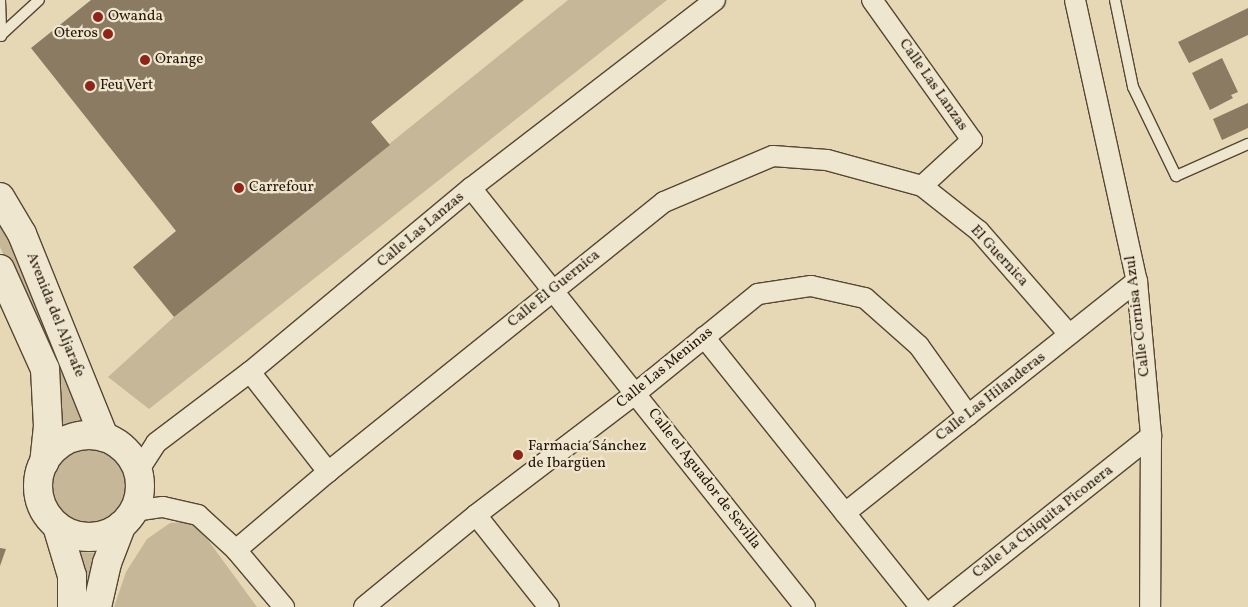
<!DOCTYPE html>
<meta charset="utf-8">
<style>
body{margin:0}
#map{position:relative;width:1248px;height:607px;overflow:hidden;background:#e6d8b5;font-family:Vollkorn,serif}
div>[style]{position:absolute}
.green>*{inset:0;background:#c5b798}
.round{border-radius:50%}
.building>*{inset:0;background:#8a7b62}
.roads{filter:drop-shadow(1px 0 #564734) drop-shadow(-1px 0 #564734) drop-shadow(0 1px #564734) drop-shadow(0 -1px #564734)}
.lane>*{height:10px;margin:-5px;padding:0 5px;transform-origin:5px;border-radius:5px;background:#efe6cf}
.street>*{height:20px;margin:-10px;padding:0 10px;transform-origin:10px;border-radius:10px;background:#efe6cf}
.secondary>*{height:28px;margin:-14px;padding:0 14px;transform-origin:14px;border-radius:14px;background:#efe6cf}
.secondary>.ring{margin:-14px;padding:0;box-sizing:content-box;background:none;border:28px solid #efe6cf;border-radius:50%}
.dots>*{width:14px;height:14px;translate:-50% -50%;box-sizing:border-box;border:2px solid #efe6cf;border-radius:50%}
span{translate:-50% -50%;white-space:nowrap;text-align:center;line-height:1.15;-webkit-text-stroke:4.5px #efe6cf;paint-order:stroke}
.poi-label{font-size:15px;color:#261709}
.left{translate:0 -50%;text-align:left}
.right{translate:-100% -50%;text-align:right}
.street-label{font-size:15px;color:#261709}
</style>
<div id="map">
<div class="green">
<i style="clip-path:polygon(568px 0,667px 0,149px 409px,108px 377px,174px 317px)"></i>
<i style="clip-path:polygon(0 216px,90px 421px,75px 422px,57px 430px,33px 318px,0 247px)"></i>
<i class="round" style="left:53px;top:449px;width:74px;height:74px"></i>
<i style="clip-path:polygon(194px 521px,257px 607px,114px 607px,126px 572px,147px 539px,170px 523px)"></i>
<i style="clip-path:polygon(75px 552px,104px 553px,88px 607px)"></i>
</div>
<div class="building">
<i style="clip-path:polygon(91px 0,524px 0,371px 122px,390px 145px,174px 317px,133px 267px,176px 231px,31px 48px)"></i>
<i style="clip-path:polygon(1248px 8px,1248px 35px,1189px 63px,1178px 42px)"></i>
<i style="clip-path:polygon(1222px 58px,1238px 92px,1231px 95px,1233px 98px,1210px 110px,1192px 73px)"></i>
<i style="clip-path:polygon(1248px 103px,1248px 128px,1222px 140px,1213px 119px)"></i>
<i style="clip-path:polygon(0 548px,6px 549px,0 566px)"></i>
</div>
<div class="roads">
<div class="lane">
<i style="left:0;top:0;width:36px;rotate:88deg"></i>
<i style="left:1115px;top:0;width:89px;rotate:78.3deg"></i>
<i style="left:1133px;top:87px;width:99px;rotate:64.2deg"></i>
<i style="left:1176px;top:176px;width:79px;rotate:-24deg"></i>
<i style="left:2px;top:34px;width:50px;rotate:-42.6deg"></i>
</div>
<div class="street">
<i style="left:872px;top:0;width:172px;rotate:54.5deg"></i>
<i style="left:972px;top:140px;width:68px;rotate:137.4deg"></i>
<i style="left:1075px;top:0;width:288px;rotate:77.6deg"></i>
<i style="left:1137px;top:281px;width:156px;rotate:84.8deg"></i>
<i style="left:1151px;top:436px;width:171px;rotate:90.3deg"></i>
<i style="left:471px;top:188px;width:536px;rotate:51.44deg"></i>
<i style="left:704px;top:337px;width:346px;rotate:51.3deg"></i>
<i style="left:250px;top:372px;width:127px;rotate:52deg"></i>
<i style="left:138px;top:471px;width:33px;rotate:-57deg"></i>
<i style="left:156px;top:443px;width:118px;rotate:-37.1deg"></i>
<i style="left:250px;top:372px;width:288px;rotate:-39.8deg"></i>
<i style="left:471px;top:188px;width:308px;rotate:-37.6deg"></i>
<i style="left:134px;top:511px;width:29px;rotate:-8deg"></i>
<i style="left:163px;top:507px;width:36px;rotate:13deg"></i>
<i style="left:198px;top:515px;width:52px;rotate:42.6deg"></i>
<i style="left:236px;top:550px;width:75px;rotate:49.9deg"></i>
<i style="left:845px;top:513px;width:373px;rotate:-38.5deg"></i>
<i style="left:476px;top:515px;width:117px;rotate:51.6deg"></i>
<i style="left:236px;top:550px;width:121px;rotate:-40.3deg"></i>
<i style="left:328px;top:472px;width:431px;rotate:-38.8deg"></i>
<i style="left:664px;top:202px;width:118px;rotate:-22.9deg"></i>
<i style="left:773px;top:156px;width:54px;rotate:4.2deg"></i>
<i style="left:827px;top:160px;width:98px;rotate:15.3deg"></i>
<i style="left:922px;top:186px;width:73px;rotate:38.3deg"></i>
<i style="left:979px;top:231px;width:137px;rotate:48.9deg"></i>
<i style="left:364px;top:607px;width:145px;rotate:-39.4deg"></i>
<i style="left:476px;top:515px;width:201px;rotate:-37.3deg"></i>
<i style="left:636px;top:393px;width:157px;rotate:-39.1deg"></i>
<i style="left:758px;top:294px;width:54px;rotate:-8.6deg"></i>
<i style="left:811px;top:286px;width:55px;rotate:12.5deg"></i>
<i style="left:865px;top:298px;width:72px;rotate:41.6deg"></i>
<i style="left:919px;top:346px;width:85px;rotate:54.6deg"></i>
<i style="left:936px;top:607px;width:275px;rotate:-38.5deg"></i>
</div>
<div class="secondary">
<i style="left:0;top:197px;width:43px;rotate:59.3deg"></i>
<i style="left:22px;top:234px;width:219px;rotate:68deg"></i>
<i style="left:0;top:269px;width:110px;rotate:65.8deg"></i>
<i style="left:45px;top:369px;width:57px;rotate:87deg"></i>
<i style="left:48px;top:426px;width:37px;rotate:96deg"></i>
<i class="ring" style="left:38px;top:435px;width:74px;height:74px"></i>
<i style="left:57px;top:526px;width:52px;rotate:73.3deg"></i>
<i style="left:72px;top:576px;width:31px;rotate:90deg"></i>
<i style="left:97px;top:607px;width:45px;rotate:-77.2deg"></i>
<i style="left:107px;top:563px;width:40px;rotate:-69deg"></i>
</div>
</div>
<div class="dots">
<i style="left:98px;top:17px;background:#8f2418"></i>
<i style="left:108px;top:34px;background:#8f2418"></i>
<i style="left:145px;top:60px;background:#8f2418"></i>
<i style="left:90px;top:86px;background:#8f2418"></i>
<i style="left:239px;top:188px;background:#8f2418"></i>
<i style="left:518px;top:455px;background:#8f2418"></i>
</div>
<div class="poi-label">
<span class="left" style="left:108px;top:17px">Owanda</span>
<span class="right" style="left:98px;top:34px">Oteros</span>
<span class="left" style="left:155px;top:60px">Orange</span>
<span class="left" style="left:100px;top:86px">Feu Vert</span>
<span class="left" style="left:249px;top:188px">Carrefour</span>
<span class="left" style="left:528px;top:455px">Farmacia Sánchez<br>de Ibargüen</span>
</div>
<div class="street-label">
<span style="left:933px;top:85px;rotate:55deg">Calle Las Lanzas</span>
<span style="left:421px;top:230px;rotate:-40deg">Calle Las Lanzas</span>
<span style="left:999px;top:256px;rotate:47deg">El Guernica</span>
<span style="left:554px;top:289px;rotate:-39deg">Calle El Guernica</span>
<span style="left:55px;top:315px;rotate:68deg">Avenida del Aljarafe</span>
<span style="left:1138px;top:316px;rotate:-97deg">Calle Cornisa Azul</span>
<span style="left:665px;top:368px;rotate:-39deg">Calle Las Meninas</span>
<span style="left:991px;top:397px;rotate:-38deg">Calle Las Hilanderas</span>
<span style="left:704px;top:479px;rotate:52deg">Calle el Aguador de Sevilla</span>
<span style="left:1043px;top:522px;rotate:-38deg">Calle La Chiquita Piconera</span>
</div>
</div>
